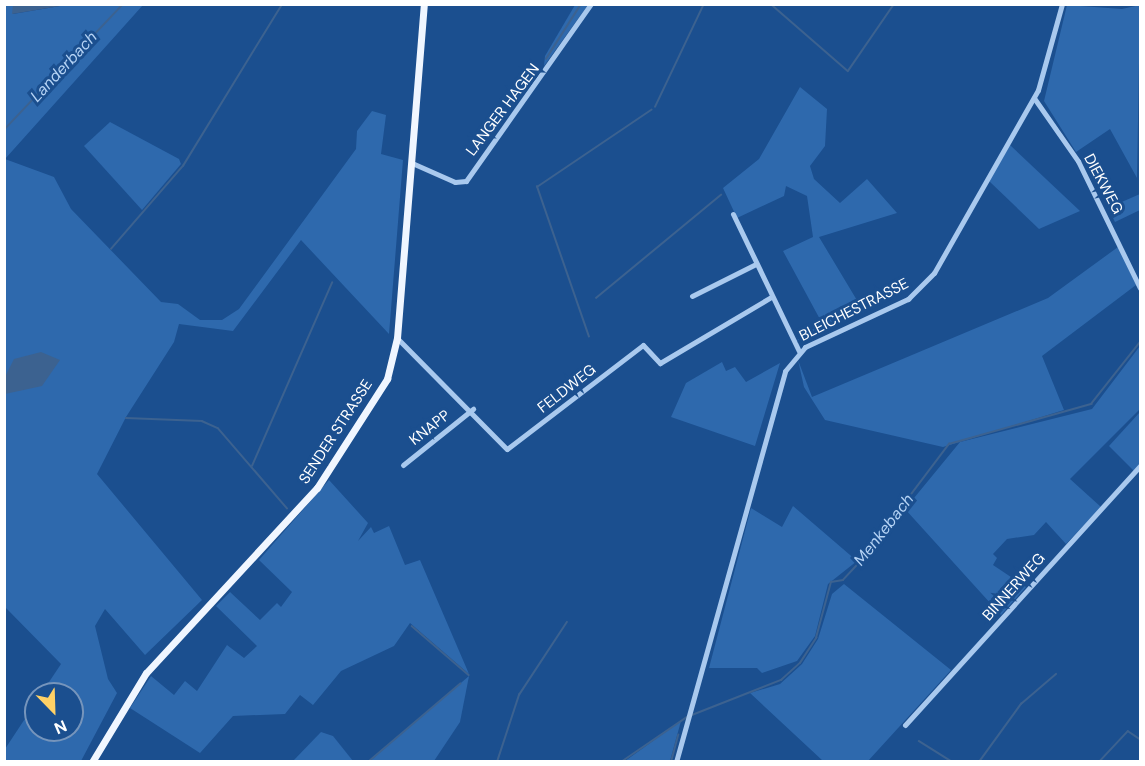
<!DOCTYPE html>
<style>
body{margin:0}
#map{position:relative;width:1145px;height:766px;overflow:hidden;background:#1b4f8f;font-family:"DM Sans",sans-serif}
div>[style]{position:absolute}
.green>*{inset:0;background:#2e69ad}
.water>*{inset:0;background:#3c6290}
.stream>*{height:1.5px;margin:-0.75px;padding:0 0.75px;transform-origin:0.75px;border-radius:0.75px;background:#3c6290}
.minor>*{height:5px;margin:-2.5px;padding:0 2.5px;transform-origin:2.5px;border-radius:2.5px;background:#a9c9ee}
.major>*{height:7px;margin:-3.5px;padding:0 3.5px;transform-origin:3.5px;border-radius:3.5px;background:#f0f6ff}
span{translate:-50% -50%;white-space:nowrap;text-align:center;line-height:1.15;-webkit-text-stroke:6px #1b4f8f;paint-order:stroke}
.street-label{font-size:15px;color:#fff}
.water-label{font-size:16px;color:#b5d3f5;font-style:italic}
.frame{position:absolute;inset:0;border:6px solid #fff;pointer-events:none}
.north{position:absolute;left:24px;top:682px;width:60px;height:60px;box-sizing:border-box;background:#1b4f8f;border:2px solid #7695bc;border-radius:50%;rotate:157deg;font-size:16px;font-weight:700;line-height:24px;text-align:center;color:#fff}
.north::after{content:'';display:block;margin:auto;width:21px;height:27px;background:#ffd166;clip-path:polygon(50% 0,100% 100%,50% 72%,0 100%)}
</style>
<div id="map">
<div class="green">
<i style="clip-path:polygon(5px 5px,13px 5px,13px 14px,66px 5px,143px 5px,5px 159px,54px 177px,71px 209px,161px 302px,178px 304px,200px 320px,222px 320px,239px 309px,356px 149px,357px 131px,372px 111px,386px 115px,381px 154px,403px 160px,389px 334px,301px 240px,233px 331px,179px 324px,174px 342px,126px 417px,97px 474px,202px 600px,145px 655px,105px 609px,95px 626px,108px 679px,117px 693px,81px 761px,5px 761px,5px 749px,36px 702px,36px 730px,72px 730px,72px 694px,41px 694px,61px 664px,5px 607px)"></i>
<i style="clip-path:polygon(575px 5px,588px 5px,544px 66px,545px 56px)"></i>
<i style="clip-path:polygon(1067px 5px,1122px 9px,1140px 5px,1137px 178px,1110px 129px,1076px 152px,1044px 101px)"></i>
<i style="clip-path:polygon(800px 87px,827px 109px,825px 146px,810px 166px,814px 179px,840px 203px,867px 179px,897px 213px,819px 237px,864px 312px,796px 341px,822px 323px,783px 251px,813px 237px,807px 196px,786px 186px,784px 196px,737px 218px,723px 188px,759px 159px)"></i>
<i style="clip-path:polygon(110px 122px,179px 159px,181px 164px,142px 210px,84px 146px)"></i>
<i style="clip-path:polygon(1010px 145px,1080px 211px,1039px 229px,989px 181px)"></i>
<i style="clip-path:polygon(1140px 194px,1140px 210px,1115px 222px,1108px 208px)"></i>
<i style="clip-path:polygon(1118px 247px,1136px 285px,1042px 356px,1064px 410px,943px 447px,825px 420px,804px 387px,798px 360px,812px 397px,1048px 298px)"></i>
<i style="clip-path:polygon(1140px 346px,1140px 409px,1070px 479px,1101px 507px,1066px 544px,1046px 522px,1034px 535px,1007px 539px,993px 554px,997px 558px,993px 565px,1026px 587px,1001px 615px,905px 509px,960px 442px,1092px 409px)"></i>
<i style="clip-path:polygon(722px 362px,726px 371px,735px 367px,746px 382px,780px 363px,755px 446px,671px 417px,686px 383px)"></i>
<i style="clip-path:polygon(1140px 412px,1140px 464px,1134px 471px,1109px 446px)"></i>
<i style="clip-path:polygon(329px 480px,368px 523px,358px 541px,371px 527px,374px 533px,389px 526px,405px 565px,420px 560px,469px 674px,410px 623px,394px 646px,341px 671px,313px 705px,300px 695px,285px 714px,233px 716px,200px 753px,130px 708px,151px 676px,174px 695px,185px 681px,197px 691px,227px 645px,244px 658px,257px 646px,216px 606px,230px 592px,260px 620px,277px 603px,281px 607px,292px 592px,259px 560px)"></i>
<i style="clip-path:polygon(793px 506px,857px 561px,828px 584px,815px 636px,797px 661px,762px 673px,757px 668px,709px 668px,751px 508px,782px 527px)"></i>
<i style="clip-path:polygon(844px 584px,951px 670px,868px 761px,823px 761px,750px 693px,780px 684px,802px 664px,818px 639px,832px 594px)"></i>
<i style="clip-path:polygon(469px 676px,460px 722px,434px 761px,370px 761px)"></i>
<i style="clip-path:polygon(681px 721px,670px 761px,625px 761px)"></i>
<i style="clip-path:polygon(321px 732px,333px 736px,353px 761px,293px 761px)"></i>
</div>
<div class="water">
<i style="clip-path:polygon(13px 5px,13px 4px,66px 5px,12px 14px)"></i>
<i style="clip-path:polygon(41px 352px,60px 360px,42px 386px,5px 394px,5px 377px,14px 359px)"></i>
</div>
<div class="stream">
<i style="left:771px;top:4px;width:102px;rotate:41deg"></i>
<i style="left:848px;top:71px;width:81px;rotate:-55.5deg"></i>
<i style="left:546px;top:59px;width:65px;rotate:-57.5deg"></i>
<i style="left:655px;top:107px;width:114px;rotate:-64.6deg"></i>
<i style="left:4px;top:130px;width:173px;rotate:-46.6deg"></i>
<i style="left:111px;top:249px;width:110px;rotate:-49.1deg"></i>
<i style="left:183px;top:166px;width:188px;rotate:-58.5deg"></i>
<i style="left:596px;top:298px;width:162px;rotate:-39.5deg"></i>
<i style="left:589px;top:337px;width:159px;rotate:-109.1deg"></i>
<i style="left:537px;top:187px;width:138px;rotate:-34deg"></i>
<i style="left:126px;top:418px;width:76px;rotate:2.3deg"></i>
<i style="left:202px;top:421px;width:17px;rotate:24deg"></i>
<i style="left:218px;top:428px;width:106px;rotate:49.2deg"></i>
<i style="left:252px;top:466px;width:200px;rotate:-66.4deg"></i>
<i style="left:412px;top:626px;width:75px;rotate:40.7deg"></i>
<i style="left:692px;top:715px;width:96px;rotate:-21.5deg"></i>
<i style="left:781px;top:680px;width:25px;rotate:-42deg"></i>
<i style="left:800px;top:663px;width:30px;rotate:-57deg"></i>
<i style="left:816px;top:638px;width:58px;rotate:-75deg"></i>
<i style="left:831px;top:582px;width:12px;rotate:-9deg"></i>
<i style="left:843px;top:580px;width:25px;rotate:-47deg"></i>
<i style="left:860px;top:562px;width:148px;rotate:-53deg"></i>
<i style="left:949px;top:444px;width:148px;rotate:-15.7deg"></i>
<i style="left:1091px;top:404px;width:79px;rotate:-51.7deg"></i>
<i style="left:919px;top:741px;width:39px;rotate:32deg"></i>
<i style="left:368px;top:762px;width:121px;rotate:-40.3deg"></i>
<i style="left:497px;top:762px;width:71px;rotate:-71.8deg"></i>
<i style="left:519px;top:695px;width:87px;rotate:-56.7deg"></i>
<i style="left:621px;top:762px;width:80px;rotate:-34.3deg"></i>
<i style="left:671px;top:762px;width:28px;rotate:-75deg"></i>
<i style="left:979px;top:762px;width:72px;rotate:-54.1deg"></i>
<i style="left:1021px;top:704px;width:46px;rotate:-40.6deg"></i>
<i style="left:1099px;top:762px;width:42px;rotate:-46.9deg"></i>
<i style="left:1128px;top:731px;width:14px;rotate:34deg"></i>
</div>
<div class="minor">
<i style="left:1034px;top:98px;width:77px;rotate:55.1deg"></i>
<i style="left:1078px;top:161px;width:141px;rotate:64deg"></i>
<i style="left:412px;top:163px;width:47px;rotate:23.8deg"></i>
<i style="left:455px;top:182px;width:11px;rotate:-5deg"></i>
<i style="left:466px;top:181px;width:217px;rotate:-54.8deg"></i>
<i style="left:733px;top:214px;width:152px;rotate:64.3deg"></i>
<i style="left:692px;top:296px;width:72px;rotate:-26.6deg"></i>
<i style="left:397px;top:338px;width:156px;rotate:45.3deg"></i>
<i style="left:507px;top:449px;width:171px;rotate:-37.4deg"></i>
<i style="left:643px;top:345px;width:25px;rotate:47deg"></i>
<i style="left:660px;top:363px;width:129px;rotate:-30.7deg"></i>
<i style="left:403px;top:465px;width:90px;rotate:-38.7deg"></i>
<i style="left:905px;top:725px;width:350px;rotate:-47.8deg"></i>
<i style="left:676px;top:762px;width:406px;rotate:-74.4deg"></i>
<i style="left:785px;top:371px;width:31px;rotate:-50deg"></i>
<i style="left:805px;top:347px;width:114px;rotate:-25deg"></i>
<i style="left:908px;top:299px;width:37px;rotate:-45deg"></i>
<i style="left:934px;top:273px;width:210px;rotate:-60.4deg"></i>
<i style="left:1038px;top:90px;width:89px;rotate:-74.4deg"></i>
</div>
<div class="major">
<i style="left:92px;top:762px;width:104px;rotate:-58.8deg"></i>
<i style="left:146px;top:673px;width:252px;rotate:-47.3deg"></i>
<i style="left:317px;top:488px;width:130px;rotate:-57.3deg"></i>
<i style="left:387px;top:379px;width:42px;rotate:-76.3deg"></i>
<i style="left:397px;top:338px;width:335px;rotate:-85.4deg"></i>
</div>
<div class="street-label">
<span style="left:503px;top:110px;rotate:-53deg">LANGER HAGEN</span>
<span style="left:1103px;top:184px;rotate:62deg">DIEKWEG</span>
<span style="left:854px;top:310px;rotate:-27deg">BLEICHESTRASSE</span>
<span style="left:567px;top:389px;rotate:-38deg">FELDWEG</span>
<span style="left:430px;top:428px;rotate:-38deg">KNAPP</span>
<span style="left:336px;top:432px;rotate:-57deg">SENDER STRASSE</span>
<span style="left:1014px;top:587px;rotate:-48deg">BINNERWEG</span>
</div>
<div class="water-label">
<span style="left:64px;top:67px;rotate:-47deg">Landerbach</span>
<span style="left:884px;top:530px;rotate:-52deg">Menkebach</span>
</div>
<div class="frame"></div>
<div class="north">N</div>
</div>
